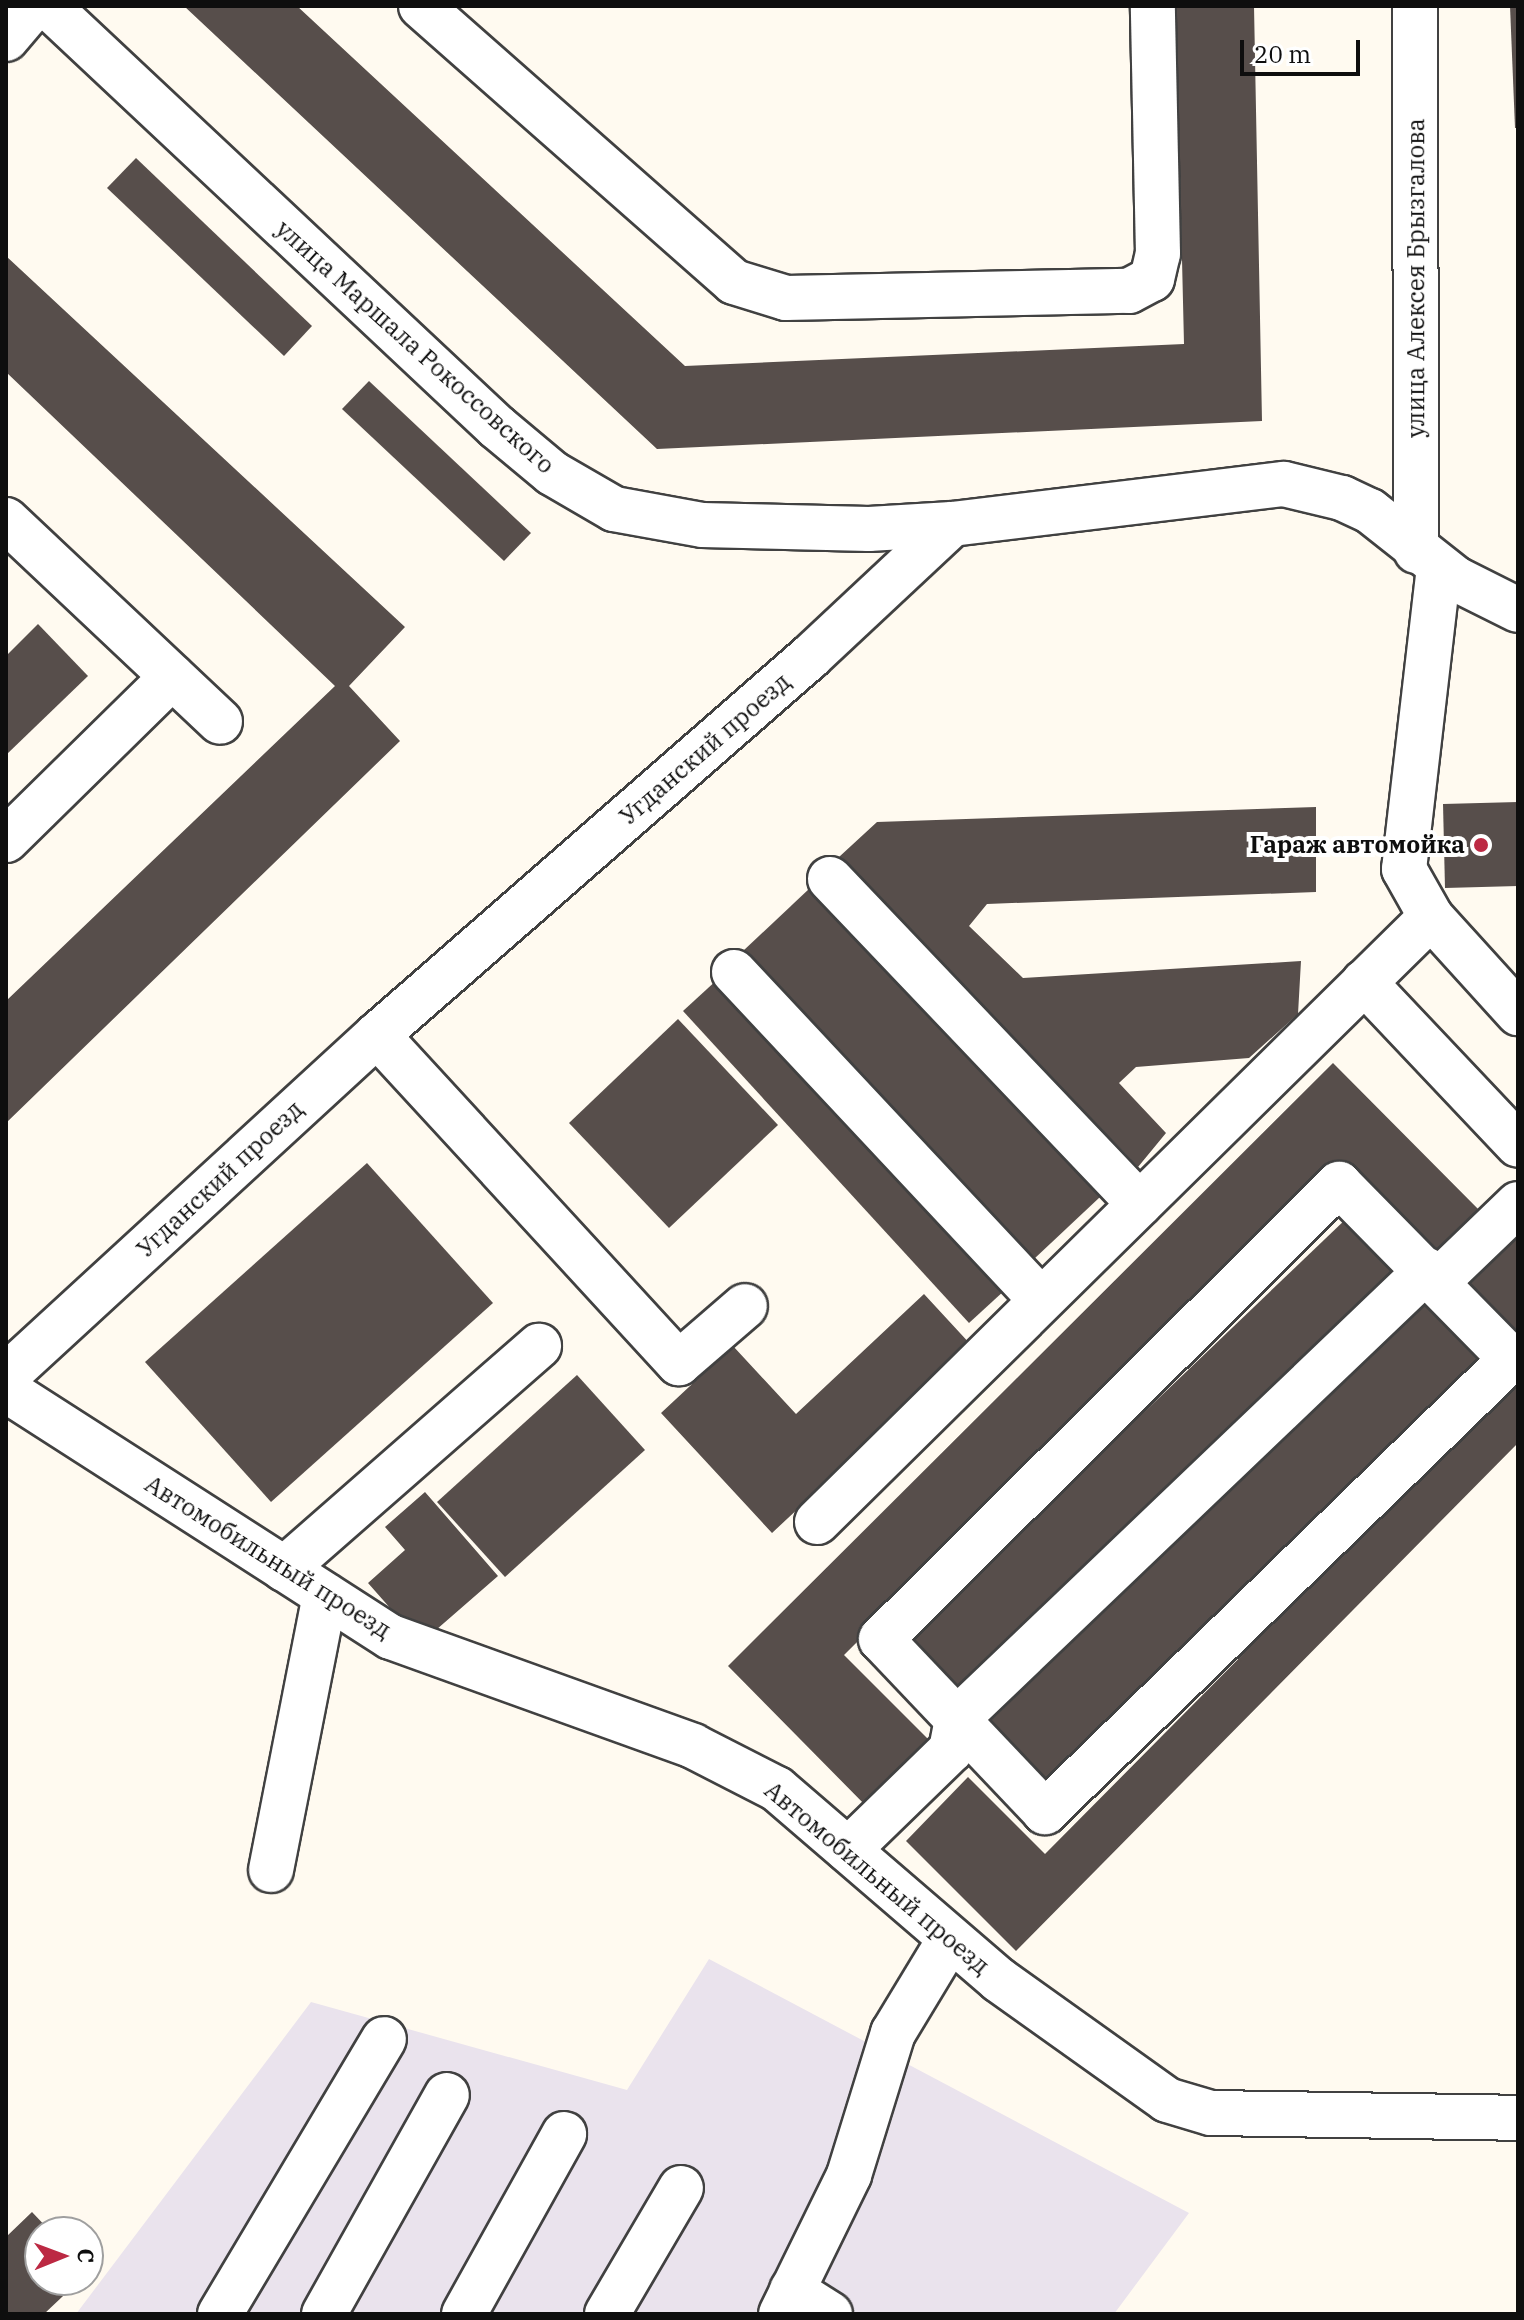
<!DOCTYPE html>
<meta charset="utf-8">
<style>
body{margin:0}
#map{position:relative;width:1524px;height:2320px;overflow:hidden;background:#fffaf0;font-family:"IBM Plex Serif",serif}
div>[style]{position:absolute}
.industrial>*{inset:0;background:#eae3ed}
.building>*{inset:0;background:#574e4b}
.roads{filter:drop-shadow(2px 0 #414141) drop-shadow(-2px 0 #414141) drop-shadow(0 2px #414141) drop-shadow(0 -2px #414141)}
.minor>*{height:44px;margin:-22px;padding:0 22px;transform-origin:22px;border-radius:22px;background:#fff}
.dots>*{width:22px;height:22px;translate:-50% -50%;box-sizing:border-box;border:4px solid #fff;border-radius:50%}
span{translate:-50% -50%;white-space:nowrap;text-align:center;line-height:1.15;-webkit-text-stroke:8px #fff;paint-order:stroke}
.street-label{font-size:24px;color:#0e0e0e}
.poi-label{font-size:24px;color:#0e0e0e;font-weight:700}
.right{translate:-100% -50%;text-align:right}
.frame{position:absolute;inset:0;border:8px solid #0e0e0e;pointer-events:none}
.north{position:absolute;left:24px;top:2216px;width:80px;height:80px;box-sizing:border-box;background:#fff;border:2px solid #9f9f9f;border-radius:50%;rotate:89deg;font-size:22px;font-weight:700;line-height:32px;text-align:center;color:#0e0e0e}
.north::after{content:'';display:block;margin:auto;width:28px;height:36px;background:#bc2943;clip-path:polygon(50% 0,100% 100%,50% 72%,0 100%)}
.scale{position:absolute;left:1240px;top:40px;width:120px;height:36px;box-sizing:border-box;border:4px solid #0e0e0e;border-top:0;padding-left:10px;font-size:24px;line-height:28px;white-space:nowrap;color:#0e0e0e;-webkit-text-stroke:6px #fff;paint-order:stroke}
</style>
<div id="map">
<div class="industrial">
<i style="clip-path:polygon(709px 1959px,1189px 2213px,1114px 2314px,76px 2314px,311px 2002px,627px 2090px)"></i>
</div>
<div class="building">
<i style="clip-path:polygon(184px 6px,297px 6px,685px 366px,1184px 344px,1176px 6px,1254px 6px,1262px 421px,657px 449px)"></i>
<i style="clip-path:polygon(1510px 6px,1518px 6px,1518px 128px,1515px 128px)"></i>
<i style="clip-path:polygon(136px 158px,312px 326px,284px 356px,107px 188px)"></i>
<i style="clip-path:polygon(6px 256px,405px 627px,349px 686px,400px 741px,6px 1123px,6px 1001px,335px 686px,6px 372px)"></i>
<i style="clip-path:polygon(369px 381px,531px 533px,504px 561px,342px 409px)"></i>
<i style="clip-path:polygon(38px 624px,88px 676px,6px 755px,6px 656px)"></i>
<i style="clip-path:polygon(1518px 802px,1518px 886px,1445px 888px,1443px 804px)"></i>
<i style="clip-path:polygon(1316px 807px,1316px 892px,987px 904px,969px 926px,1023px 978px,1301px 961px,1298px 1014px,1249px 1058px,1136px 1067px,1119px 1083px,1166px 1133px,1138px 1167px,839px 857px,877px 822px)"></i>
<i style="clip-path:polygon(810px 888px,1100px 1197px,1034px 1259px,743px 951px)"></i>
<i style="clip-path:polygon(719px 978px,1005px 1290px,969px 1323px,683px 1011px)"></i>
<i style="clip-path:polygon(678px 1019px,778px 1125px,669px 1228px,569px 1123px)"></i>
<i style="clip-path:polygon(1333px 1063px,1486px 1217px,1439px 1263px,1339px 1163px,844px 1655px,936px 1747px,871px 1811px,728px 1666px)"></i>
<i style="clip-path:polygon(367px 1163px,493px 1303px,271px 1502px,145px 1362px)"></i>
<i style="clip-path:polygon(1348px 1217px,1400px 1273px,962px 1691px,910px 1636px)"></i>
<i style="clip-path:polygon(1518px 1233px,1518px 1352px,1459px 1293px)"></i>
<i style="clip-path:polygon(924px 1294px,972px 1346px,772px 1533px,661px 1413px,733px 1346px,796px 1414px)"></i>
<i style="clip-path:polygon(1426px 1298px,1482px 1356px,1041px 1785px,984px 1727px)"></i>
<i style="clip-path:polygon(577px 1375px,645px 1450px,505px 1577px,437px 1502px)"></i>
<i style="clip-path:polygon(1518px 1377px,1518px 1443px,1016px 1951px,906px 1841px,968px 1777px,1045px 1854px)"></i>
<i style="clip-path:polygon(425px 1492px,498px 1576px,421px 1643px,368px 1583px,405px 1550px,385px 1527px)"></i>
<i style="clip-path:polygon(32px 2212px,51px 2232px,40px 2232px,40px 2280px,80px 2280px,44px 2314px,6px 2314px,6px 2237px)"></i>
</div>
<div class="roads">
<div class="minor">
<i style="left:48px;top:6px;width:616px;rotate:43.16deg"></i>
<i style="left:497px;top:427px;width:72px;rotate:39.9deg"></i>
<i style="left:552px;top:473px;width:72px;rotate:30.1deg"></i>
<i style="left:614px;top:509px;width:89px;rotate:10.3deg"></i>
<i style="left:702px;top:525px;width:167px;rotate:1.4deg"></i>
<i style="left:869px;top:529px;width:83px;rotate:-3.4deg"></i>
<i style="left:952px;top:524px;width:334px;rotate:-6.9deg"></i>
<i style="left:1284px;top:484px;width:60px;rotate:13.6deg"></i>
<i style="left:1342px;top:498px;width:31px;rotate:25deg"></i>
<i style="left:1370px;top:511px;width:110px;rotate:38.3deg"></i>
<i style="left:1456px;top:579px;width:69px;rotate:26.6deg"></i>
<i style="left:421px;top:6px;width:417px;rotate:41.4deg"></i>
<i style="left:734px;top:282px;width:54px;rotate:17.1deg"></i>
<i style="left:786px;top:298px;width:343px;rotate:-1.2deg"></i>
<i style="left:1129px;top:291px;width:26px;rotate:-28deg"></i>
<i style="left:1152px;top:279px;width:26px;rotate:-77deg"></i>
<i style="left:1158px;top:254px;width:248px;rotate:-91.2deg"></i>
<i style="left:1415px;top:6px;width:545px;rotate:89.89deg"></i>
<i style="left:6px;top:39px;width:43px;rotate:-49.7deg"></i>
<i style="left:6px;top:520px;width:294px;rotate:43.3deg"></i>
<i style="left:1439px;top:567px;width:304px;rotate:96.6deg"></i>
<i style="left:1404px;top:869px;width:55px;rotate:60.6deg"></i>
<i style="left:1431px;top:917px;width:130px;rotate:47.8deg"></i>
<i style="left:6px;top:840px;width:233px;rotate:-44.5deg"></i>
<i style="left:830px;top:879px;width:449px;rotate:46.4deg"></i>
<i style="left:734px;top:972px;width:449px;rotate:46.9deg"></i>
<i style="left:1364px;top:982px;width:224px;rotate:46.6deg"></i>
<i style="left:377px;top:1035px;width:446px;rotate:47.4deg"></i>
<i style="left:679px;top:1363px;width:87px;rotate:-40.8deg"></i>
<i style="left:1339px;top:1184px;width:245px;rotate:45.5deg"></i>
<i style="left:1511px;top:1359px;width:650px;rotate:135.81deg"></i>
<i style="left:1045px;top:1812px;width:238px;rotate:-133.5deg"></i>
<i style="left:881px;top:1639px;width:646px;rotate:-44.81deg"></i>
<i style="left:1438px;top:1281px;width:111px;rotate:-43.9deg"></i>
<i style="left:6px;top:1376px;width:504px;rotate:-42.59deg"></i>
<i style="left:377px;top:1035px;width:576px;rotate:-41.13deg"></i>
<i style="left:811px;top:656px;width:193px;rotate:-43.1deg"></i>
<i style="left:6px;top:1390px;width:457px;rotate:32.7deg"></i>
<i style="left:391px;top:1637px;width:321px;rotate:19.8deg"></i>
<i style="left:693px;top:1746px;width:94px;rotate:27.1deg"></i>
<i style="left:777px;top:1789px;width:293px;rotate:40.7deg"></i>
<i style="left:999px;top:1980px;width:206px;rotate:35.5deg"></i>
<i style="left:1167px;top:2100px;width:46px;rotate:16.5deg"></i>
<i style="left:1211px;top:2113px;width:307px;rotate:0.9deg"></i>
<i style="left:817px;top:1522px;width:862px;rotate:-44.58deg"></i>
<i style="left:284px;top:1569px;width:339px;rotate:-41.2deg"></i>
<i style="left:848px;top:1850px;width:144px;rotate:-44.2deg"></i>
<i style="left:951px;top:1750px;width:32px;rotate:-79deg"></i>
<i style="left:957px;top:1719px;width:650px;rotate:-43.69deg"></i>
<i style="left:271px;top:1870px;width:280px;rotate:-78.9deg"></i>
<i style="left:792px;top:2290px;width:45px;rotate:32.3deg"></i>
<i style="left:220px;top:2314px;width:320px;rotate:-59.2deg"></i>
<i style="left:324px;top:2314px;width:251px;rotate:-60.7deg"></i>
<i style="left:464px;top:2314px;width:206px;rotate:-60.9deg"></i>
<i style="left:607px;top:2314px;width:146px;rotate:-59.6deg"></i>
<i style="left:781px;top:2314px;width:155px;rotate:-63.9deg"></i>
<i style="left:849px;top:2175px;width:149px;rotate:-72.8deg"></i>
<i style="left:893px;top:2033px;width:110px;rotate:-58.8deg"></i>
</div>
</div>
<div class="dots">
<i style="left:1481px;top:845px;background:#bc2943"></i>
</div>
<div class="street-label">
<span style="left:1416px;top:278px;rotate:-90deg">улица Алексея Брызгалова</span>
<span style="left:415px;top:347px;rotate:42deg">улица Маршала Рокоссовского</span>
<span style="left:705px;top:749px;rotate:-41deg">Угданский проезд</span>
<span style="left:220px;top:1179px;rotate:-43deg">Угданский проезд</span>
<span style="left:268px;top:1557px;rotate:32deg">Автомобильный проезд</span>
<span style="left:877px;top:1878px;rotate:40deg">Автомобильный проезд</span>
</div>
<div class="poi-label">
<span class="right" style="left:1465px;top:845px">Гараж автомойка</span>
</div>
<div class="frame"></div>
<div class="north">С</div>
<div class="scale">20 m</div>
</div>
